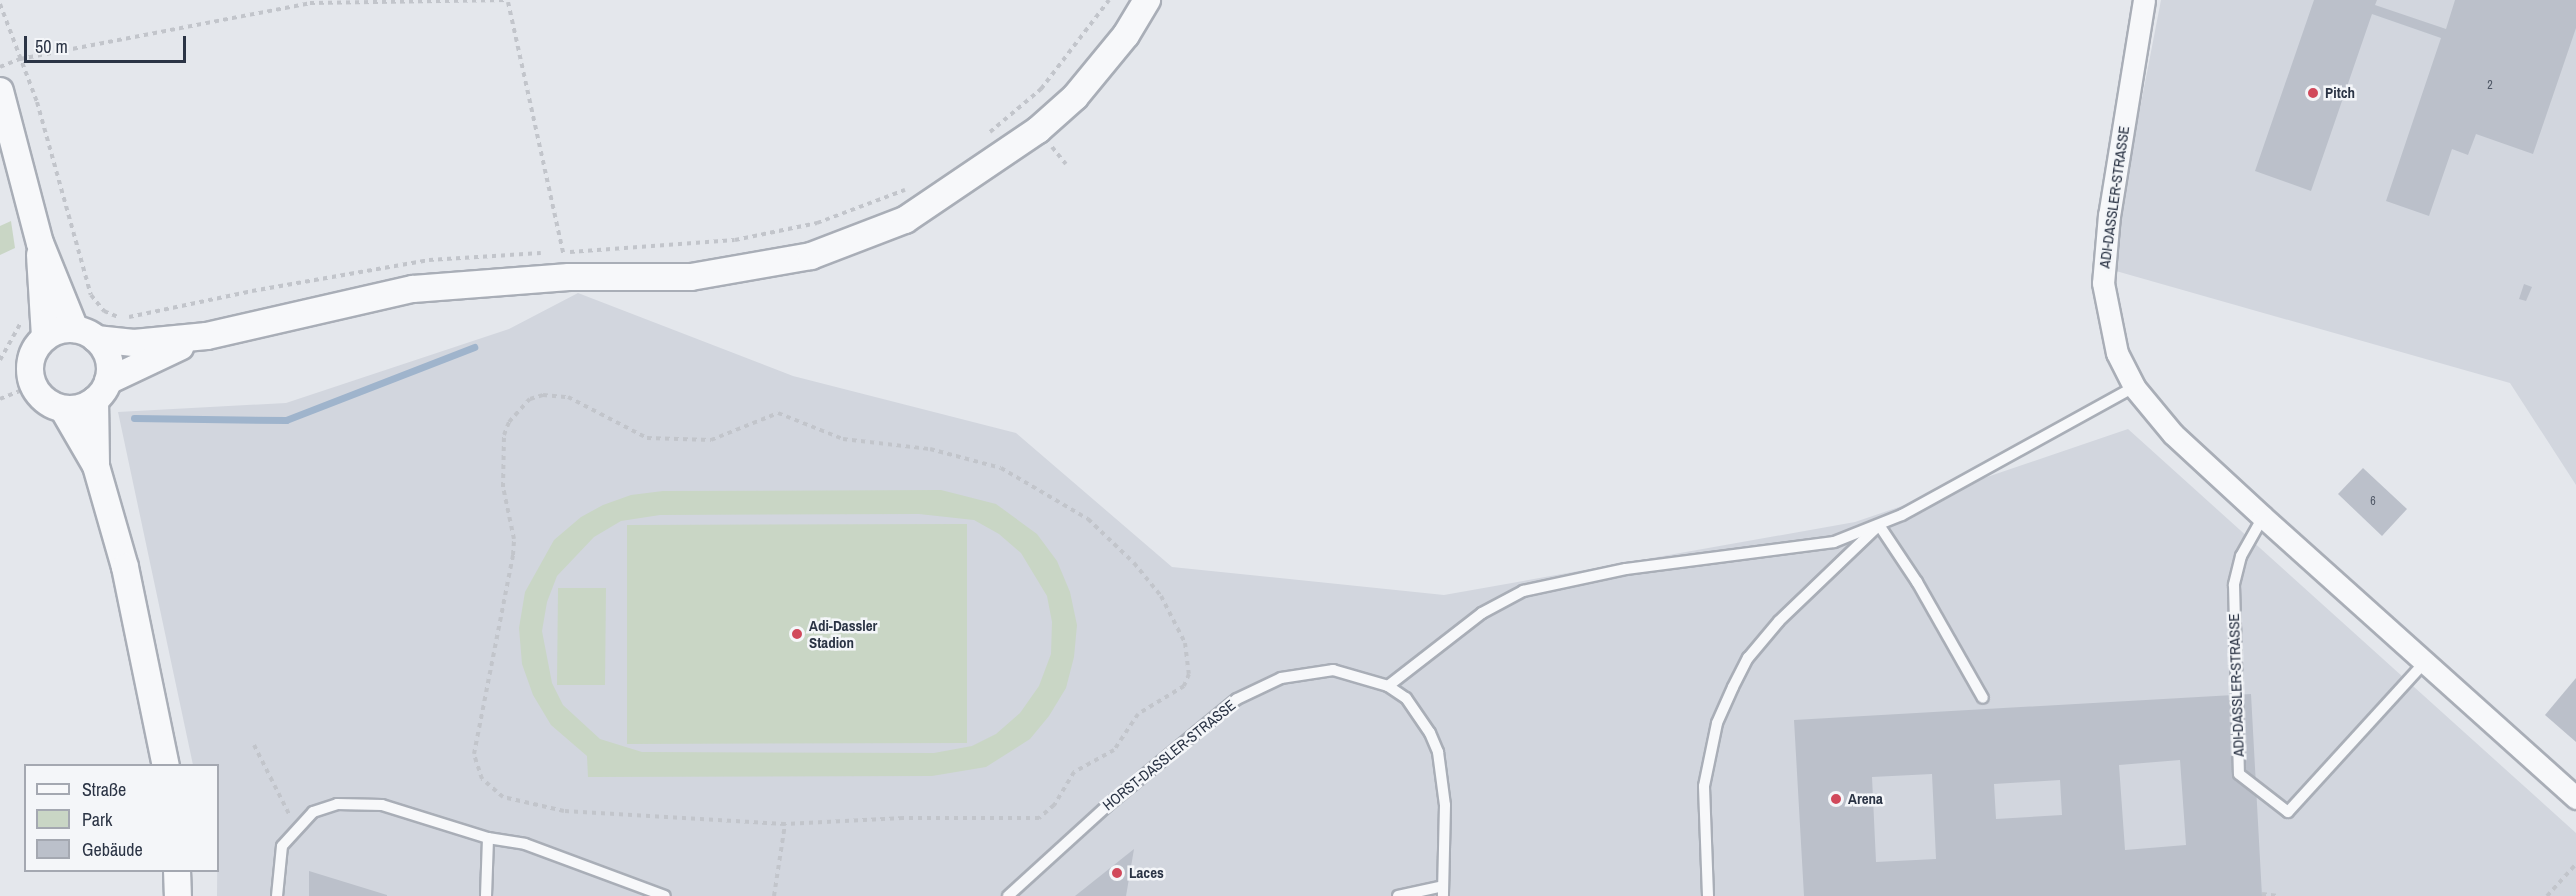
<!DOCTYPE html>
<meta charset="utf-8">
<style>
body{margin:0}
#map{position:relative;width:2576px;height:896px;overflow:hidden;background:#e4e7ec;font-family:"Archivo Narrow",sans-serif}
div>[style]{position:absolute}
.built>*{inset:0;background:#d2d6de}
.green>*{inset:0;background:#c9d6c5}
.stream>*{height:7px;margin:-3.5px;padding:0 3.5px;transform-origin:3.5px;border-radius:3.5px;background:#9fb4cc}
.building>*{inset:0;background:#bbc0ca}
.path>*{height:4px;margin-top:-2px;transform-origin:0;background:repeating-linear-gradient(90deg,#c2c5cb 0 4.5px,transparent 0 9px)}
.roads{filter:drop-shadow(2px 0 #a9aeb7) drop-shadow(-2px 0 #a9aeb7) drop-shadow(0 2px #a9aeb7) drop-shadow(0 -2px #a9aeb7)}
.service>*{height:10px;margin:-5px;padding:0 5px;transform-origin:5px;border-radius:5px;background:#f7f8fa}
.minor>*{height:21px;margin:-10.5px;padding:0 10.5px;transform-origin:10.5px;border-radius:10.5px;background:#f7f8fa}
.tertiary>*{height:26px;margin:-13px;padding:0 13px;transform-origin:13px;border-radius:13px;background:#f7f8fa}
.tertiary>.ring{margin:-13px;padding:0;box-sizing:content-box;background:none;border:26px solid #f7f8fa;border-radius:50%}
.dots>*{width:16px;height:16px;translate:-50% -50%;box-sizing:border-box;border:3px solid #f4f6f9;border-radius:50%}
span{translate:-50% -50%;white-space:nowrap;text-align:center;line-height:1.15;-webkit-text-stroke:5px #f4f6f9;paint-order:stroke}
.number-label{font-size:12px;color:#4f5766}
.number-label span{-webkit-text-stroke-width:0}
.poi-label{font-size:15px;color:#2b3445;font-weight:700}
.left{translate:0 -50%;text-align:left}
.street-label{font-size:15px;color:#2b3445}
.legend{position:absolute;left:24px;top:764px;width:195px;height:108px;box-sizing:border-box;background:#f4f6f9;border:2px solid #a4a8b1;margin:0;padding:8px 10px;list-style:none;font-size:18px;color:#2b3445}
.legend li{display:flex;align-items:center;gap:12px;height:30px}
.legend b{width:30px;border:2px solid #a4a8b1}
.scale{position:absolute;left:24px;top:36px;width:162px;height:27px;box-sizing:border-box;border:3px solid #2b3445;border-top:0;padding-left:8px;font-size:18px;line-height:21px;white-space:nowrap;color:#2b3445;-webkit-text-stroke:4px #f4f6f9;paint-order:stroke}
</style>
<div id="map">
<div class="built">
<i style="clip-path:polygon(2161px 0,2576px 0,2576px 485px,2510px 383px,2109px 269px)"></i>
<i style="clip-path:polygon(578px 293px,793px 376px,1016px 433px,1172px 567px,1444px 595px,1855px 522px,2128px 429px,2576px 833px,2576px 896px,217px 896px,218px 766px,193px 765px,118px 412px,286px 403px,509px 329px)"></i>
</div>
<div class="green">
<i style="clip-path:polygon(11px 221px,15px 248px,0 255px,0 226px)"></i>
<i style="clip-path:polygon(evenodd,941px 490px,996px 504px,1037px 534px,1057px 561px,1070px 592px,1077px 625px,1074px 657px,1066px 688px,1049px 716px,1030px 739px,986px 767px,932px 776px,588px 777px,587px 756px,551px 725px,533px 695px,522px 664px,519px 628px,525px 592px,554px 540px,581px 517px,603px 505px,631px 495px,663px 491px,941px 490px,919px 514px,974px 520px,999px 534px,1021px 553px,1047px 596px,1052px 622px,1051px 654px,1039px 686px,1020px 713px,996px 734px,972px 746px,934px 753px,642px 752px,600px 739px,563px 705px,552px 683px,542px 631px,547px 602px,557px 576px,594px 537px,621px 521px,660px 515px,919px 514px)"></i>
<i style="clip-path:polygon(967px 524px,967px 743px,627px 744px,627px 525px)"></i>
<i style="clip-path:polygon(558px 588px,606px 588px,605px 685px,557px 685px)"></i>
</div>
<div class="stream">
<i style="left:134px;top:418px;width:152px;rotate:0.8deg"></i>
<i style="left:286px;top:420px;width:202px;rotate:-21.2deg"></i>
</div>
<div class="building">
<i style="clip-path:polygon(2314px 0,2377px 0,2375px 5px,2446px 29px,2455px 0,2576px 0,2576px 28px,2533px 154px,2476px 134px,2468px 155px,2452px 149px,2429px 216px,2386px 201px,2441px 38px,2372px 14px,2311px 191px,2255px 171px)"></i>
<i style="clip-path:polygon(2524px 284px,2532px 287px,2526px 301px,2519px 299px)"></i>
<i style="clip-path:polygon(2363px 468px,2407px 509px,2382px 536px,2338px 494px)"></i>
<i style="clip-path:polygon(2576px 678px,2576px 742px,2545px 715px)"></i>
<i style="clip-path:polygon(evenodd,2251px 694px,2262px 896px,1804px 896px,1794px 720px,2251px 694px,2180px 760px,2186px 845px,2125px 850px,2119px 765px,2180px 760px,2251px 694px,1932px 774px,1936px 859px,1876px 862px,1872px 777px,1932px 774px,2251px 694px,2060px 780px,2062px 815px,1996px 819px,1994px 784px,2060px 780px)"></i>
<i style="clip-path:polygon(1134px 849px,1126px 896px,1075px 896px)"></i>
<i style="clip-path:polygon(309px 871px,387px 895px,387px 896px,309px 896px)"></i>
</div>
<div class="path">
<i style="left:508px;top:2px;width:260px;rotate:77.6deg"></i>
<i style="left:0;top:4px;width:105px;rotate:69.3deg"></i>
<i style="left:37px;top:102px;width:200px;rotate:74.4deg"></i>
<i style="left:91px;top:295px;width:21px;rotate:51deg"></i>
<i style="left:104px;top:311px;width:15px;rotate:23deg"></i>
<i style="left:0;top:67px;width:22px;rotate:-22deg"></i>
<i style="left:20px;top:59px;width:295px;rotate:-10.9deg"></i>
<i style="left:310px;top:3px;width:198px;rotate:-0.9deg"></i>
<i style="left:990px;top:132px;width:67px;rotate:-40.1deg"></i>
<i style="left:1041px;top:89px;width:112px;rotate:-52.6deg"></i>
<i style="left:1052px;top:147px;width:22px;rotate:51deg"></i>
<i style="left:570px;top:252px;width:165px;rotate:-4.2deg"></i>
<i style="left:735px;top:240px;width:84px;rotate:-11.7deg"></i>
<i style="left:817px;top:223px;width:94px;rotate:-20.6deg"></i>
<i style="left:129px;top:317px;width:126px;rotate:-11.9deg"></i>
<i style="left:252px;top:291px;width:180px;rotate:-9.9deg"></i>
<i style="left:429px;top:260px;width:112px;rotate:-3.6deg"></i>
<i style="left:0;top:360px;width:41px;rotate:-60.9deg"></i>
<i style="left:543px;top:395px;width:25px;rotate:5deg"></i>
<i style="left:568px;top:397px;width:89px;rotate:27.4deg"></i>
<i style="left:647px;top:438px;width:64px;rotate:1.8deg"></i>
<i style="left:711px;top:440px;width:72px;rotate:-21.9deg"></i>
<i style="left:778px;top:413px;width:70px;rotate:21.8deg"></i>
<i style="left:843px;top:439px;width:88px;rotate:6.6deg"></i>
<i style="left:930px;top:449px;width:73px;rotate:15deg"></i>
<i style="left:1001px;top:468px;width:101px;rotate:30.4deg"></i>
<i style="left:1088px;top:519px;width:64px;rotate:43.7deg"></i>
<i style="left:1134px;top:563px;width:43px;rotate:50.7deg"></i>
<i style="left:1161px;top:596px;width:53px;rotate:62.9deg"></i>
<i style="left:1185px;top:643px;width:31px;rotate:83deg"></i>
<i style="left:1189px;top:674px;width:13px;rotate:113deg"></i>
<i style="left:1184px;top:686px;width:54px;rotate:148.7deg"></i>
<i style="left:1138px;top:714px;width:43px;rotate:123.7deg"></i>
<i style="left:1114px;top:750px;width:46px;rotate:151.2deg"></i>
<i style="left:1074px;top:772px;width:39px;rotate:121deg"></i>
<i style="left:1054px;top:805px;width:20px;rotate:139deg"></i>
<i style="left:1039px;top:818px;width:136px;rotate:180deg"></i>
<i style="left:903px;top:818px;width:118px;rotate:177.1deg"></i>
<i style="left:785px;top:824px;width:221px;rotate:-176.6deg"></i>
<i style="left:564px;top:811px;width:63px;rotate:-167.1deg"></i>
<i style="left:503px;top:797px;width:28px;rotate:-139deg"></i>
<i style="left:482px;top:779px;width:26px;rotate:-108deg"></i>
<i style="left:474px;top:754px;width:203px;rotate:-78.9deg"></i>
<i style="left:513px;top:555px;width:16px;rotate:-86deg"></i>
<i style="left:514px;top:539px;width:53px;rotate:-101.9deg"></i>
<i style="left:503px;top:487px;width:52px;rotate:-88.9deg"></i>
<i style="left:504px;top:435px;width:14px;rotate:-69deg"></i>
<i style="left:509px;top:422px;width:31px;rotate:-48deg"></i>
<i style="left:530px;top:399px;width:14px;rotate:-17deg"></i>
<i style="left:0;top:399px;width:35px;rotate:-22deg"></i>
<i style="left:254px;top:745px;width:80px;rotate:63.1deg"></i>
<i style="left:2262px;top:894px;width:17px;rotate:7deg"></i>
<i style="left:774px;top:896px;width:73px;rotate:-81.3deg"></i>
<i style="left:2547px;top:896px;width:43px;rotate:-47.8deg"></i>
</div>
<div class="roads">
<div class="service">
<i style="left:2263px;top:517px;width:45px;rotate:119.4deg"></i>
<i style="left:2241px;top:556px;width:30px;rotate:104deg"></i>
<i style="left:2234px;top:585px;width:189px;rotate:88.5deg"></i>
<i style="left:2239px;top:774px;width:62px;rotate:37.8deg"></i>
<i style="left:2288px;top:812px;width:203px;rotate:-47.6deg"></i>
<i style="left:1388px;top:686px;width:119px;rotate:-37.8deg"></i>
<i style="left:1482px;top:613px;width:47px;rotate:-28.2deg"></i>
<i style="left:1523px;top:591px;width:105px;rotate:-12.1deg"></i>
<i style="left:1626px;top:569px;width:210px;rotate:-7.4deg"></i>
<i style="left:1834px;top:542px;width:73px;rotate:-21.7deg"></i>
<i style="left:1902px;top:515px;width:265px;rotate:-28.9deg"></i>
<i style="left:277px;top:896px;width:50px;rotate:-84.3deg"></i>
<i style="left:282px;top:846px;width:46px;rotate:-47.6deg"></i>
<i style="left:313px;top:812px;width:25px;rotate:-18deg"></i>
<i style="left:337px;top:804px;width:45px;rotate:1.3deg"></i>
<i style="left:382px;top:805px;width:111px;rotate:17.3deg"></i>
<i style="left:488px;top:838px;width:37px;rotate:9deg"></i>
<i style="left:525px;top:844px;width:149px;rotate:20.4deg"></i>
<i style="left:486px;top:896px;width:58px;rotate:-88deg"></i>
<i style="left:1008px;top:896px;width:134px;rotate:-42.3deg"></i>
<i style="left:1107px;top:806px;width:168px;rotate:-39.5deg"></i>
<i style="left:1237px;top:699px;width:49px;rotate:-25.5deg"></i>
<i style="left:1281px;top:678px;width:53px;rotate:-8.7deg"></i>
<i style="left:1333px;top:670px;width:57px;rotate:16.2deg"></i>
<i style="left:1388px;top:686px;width:22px;rotate:34deg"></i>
<i style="left:1406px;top:698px;width:42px;rotate:55.6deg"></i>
<i style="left:1430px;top:733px;width:21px;rotate:67deg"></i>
<i style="left:1438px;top:752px;width:53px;rotate:82.5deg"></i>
<i style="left:1445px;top:805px;width:91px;rotate:91.3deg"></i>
<i style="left:1398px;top:896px;width:46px;rotate:-12.5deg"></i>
<i style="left:1708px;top:896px;width:110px;rotate:-92.1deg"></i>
<i style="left:1704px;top:786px;width:64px;rotate:-78.3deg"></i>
<i style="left:1717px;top:723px;width:39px;rotate:-66deg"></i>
<i style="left:1733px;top:687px;width:33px;rotate:-63deg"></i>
<i style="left:1748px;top:658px;width:48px;rotate:-50deg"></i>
<i style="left:1779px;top:621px;width:139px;rotate:-43.8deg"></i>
<i style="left:1879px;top:525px;width:69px;rotate:56.3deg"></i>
<i style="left:1917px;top:582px;width:133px;rotate:60.4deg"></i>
</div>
<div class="minor">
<i style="left:2144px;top:0;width:218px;rotate:99.2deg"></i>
<i style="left:2109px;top:215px;width:68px;rotate:95deg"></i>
<i style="left:2103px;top:283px;width:71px;rotate:78.7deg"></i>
<i style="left:2117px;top:353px;width:38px;rotate:63deg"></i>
<i style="left:2134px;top:387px;width:61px;rotate:50.3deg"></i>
<i style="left:2173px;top:434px;width:122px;rotate:42.7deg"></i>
<i style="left:2263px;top:517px;width:421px;rotate:41.9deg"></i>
</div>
<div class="tertiary">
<i style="left:0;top:91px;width:157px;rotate:75.3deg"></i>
<i style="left:40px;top:243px;width:93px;rotate:67.9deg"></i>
<i style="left:40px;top:255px;width:82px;rotate:86.5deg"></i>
<i class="ring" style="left:30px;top:329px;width:54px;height:54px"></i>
<i style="left:96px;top:339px;width:38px;rotate:6deg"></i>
<i style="left:134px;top:343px;width:73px;rotate:-5.5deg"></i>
<i style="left:207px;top:336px;width:211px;rotate:-12.9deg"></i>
<i style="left:413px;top:289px;width:156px;rotate:-4.4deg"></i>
<i style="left:569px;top:277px;width:122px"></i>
<i style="left:691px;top:277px;width:122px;rotate:-9.9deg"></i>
<i style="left:811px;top:256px;width:101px;rotate:-21deg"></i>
<i style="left:905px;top:220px;width:161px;rotate:-34.1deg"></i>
<i style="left:1038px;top:130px;width:50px;rotate:-41.7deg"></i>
<i style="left:1075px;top:97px;width:80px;rotate:-50.6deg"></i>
<i style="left:1126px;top:35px;width:41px;rotate:-59deg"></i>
<i style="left:108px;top:381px;width:80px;rotate:-25.3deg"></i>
<i style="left:95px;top:400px;width:63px;rotate:89.1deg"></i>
<i style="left:63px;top:409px;width:66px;rotate:59.9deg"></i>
<i style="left:96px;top:466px;width:105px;rotate:74deg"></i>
<i style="left:125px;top:567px;width:203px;rotate:78.4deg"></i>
<i style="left:177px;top:870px;width:26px;rotate:88deg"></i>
</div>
</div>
<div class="dots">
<i style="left:2313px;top:93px;background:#d1495b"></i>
<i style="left:797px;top:634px;background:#d1495b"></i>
<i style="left:1836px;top:799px;background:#d1495b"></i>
<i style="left:1117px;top:873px;background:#d1495b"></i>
</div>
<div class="number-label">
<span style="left:2490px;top:86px">2</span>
<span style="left:2373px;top:502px">6</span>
</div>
<div class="poi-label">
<span class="left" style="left:2325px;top:93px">Pitch</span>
<span class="left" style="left:809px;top:634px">Adi-Dassler<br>Stadion</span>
<span class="left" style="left:1848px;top:799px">Arena</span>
<span class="left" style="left:1129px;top:873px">Laces</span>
</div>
<div class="street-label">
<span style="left:2114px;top:197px;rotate:-82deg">ADI-DASSLER-STRASSE</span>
<span style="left:2236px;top:685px;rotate:-92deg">ADI-DASSLER-STRASSE</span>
<span style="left:1169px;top:755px;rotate:-39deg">HORST-DASSLER-STRASSE</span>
</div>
<ul class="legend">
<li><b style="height:8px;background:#f7f8fa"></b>Straße</li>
<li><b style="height:16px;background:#c9d6c5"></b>Park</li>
<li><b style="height:16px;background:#bbc0ca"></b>Gebäude</li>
</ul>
<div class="scale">50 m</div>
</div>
